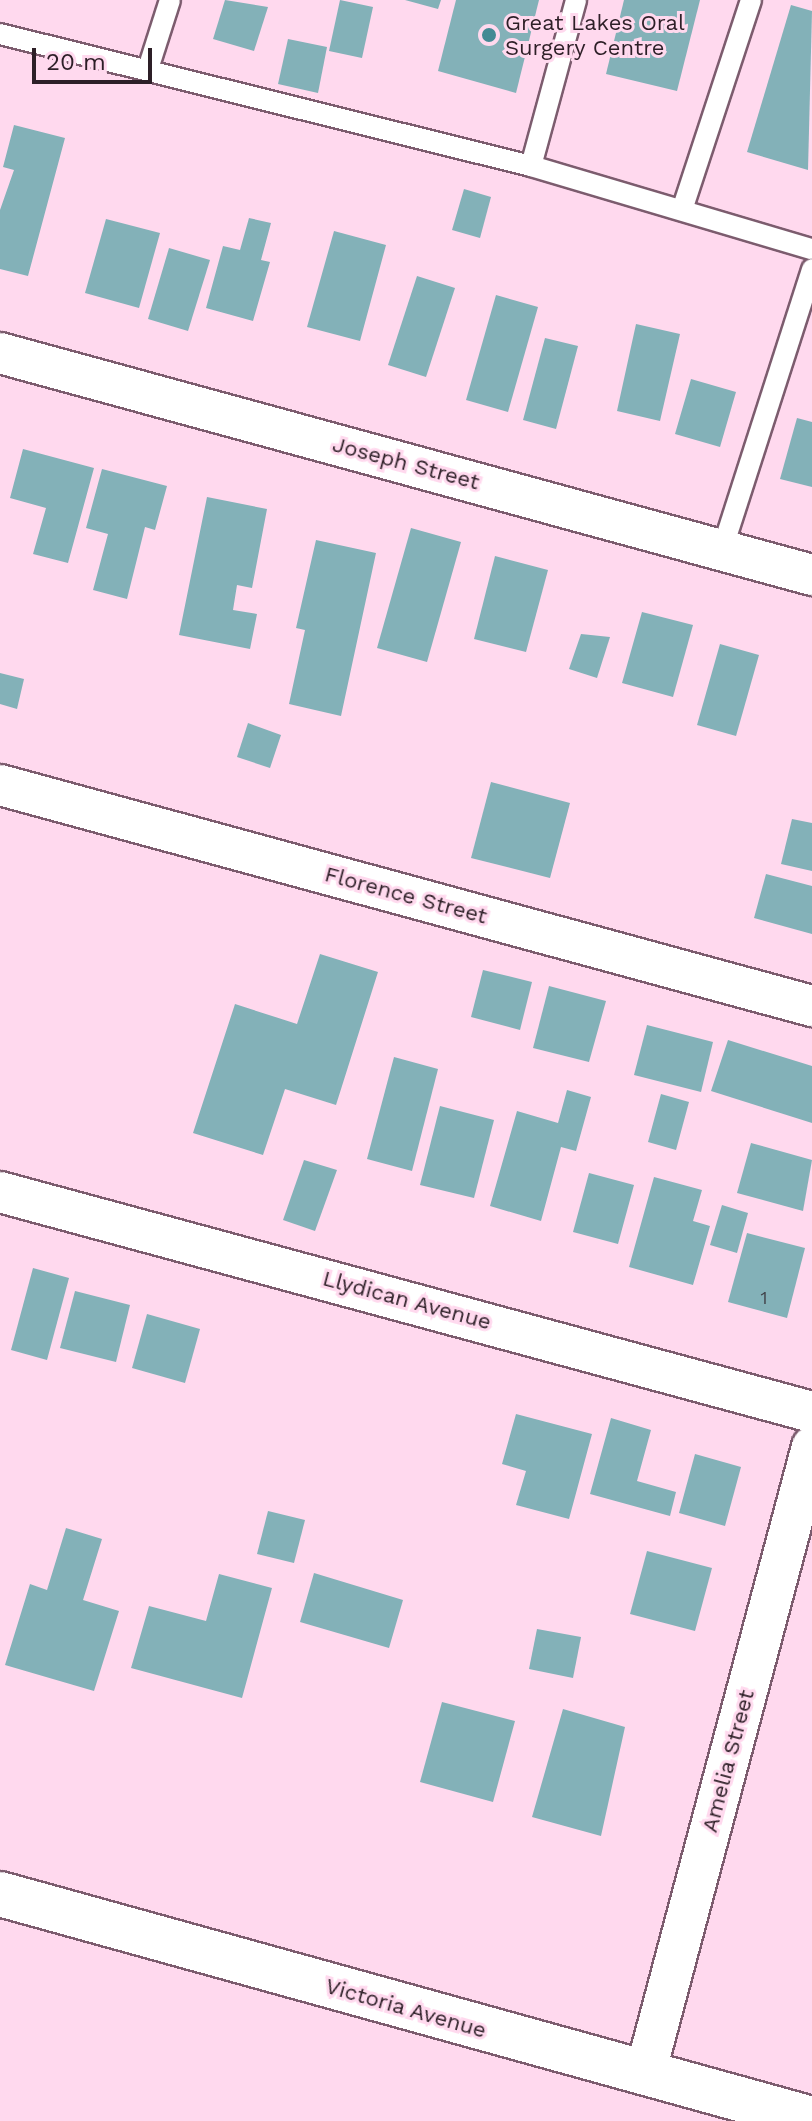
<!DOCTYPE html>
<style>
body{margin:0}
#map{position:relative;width:812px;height:2121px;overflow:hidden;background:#ffd9ee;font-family:"Work Sans",sans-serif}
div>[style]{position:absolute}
.building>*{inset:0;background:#83b1b8}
.roads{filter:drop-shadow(2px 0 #7c5c6e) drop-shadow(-2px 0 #7c5c6e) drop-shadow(0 2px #7c5c6e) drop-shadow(0 -2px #7c5c6e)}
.service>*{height:20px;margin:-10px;padding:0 10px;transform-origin:10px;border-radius:10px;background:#fff}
.minor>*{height:40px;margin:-20px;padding:0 20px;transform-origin:20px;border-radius:20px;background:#fff}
.tertiary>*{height:44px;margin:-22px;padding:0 22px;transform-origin:22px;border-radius:22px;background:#fff}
.dots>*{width:22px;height:22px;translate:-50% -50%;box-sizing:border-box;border:4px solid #ffd9ee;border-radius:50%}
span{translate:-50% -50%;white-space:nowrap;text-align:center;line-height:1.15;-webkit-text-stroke:6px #ffd9ee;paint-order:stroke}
.number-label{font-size:18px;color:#42444b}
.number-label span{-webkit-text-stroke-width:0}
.poi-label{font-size:22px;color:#2d1f27}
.left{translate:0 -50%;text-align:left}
.street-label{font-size:22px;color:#2d1f27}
.scale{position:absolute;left:32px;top:48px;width:120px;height:36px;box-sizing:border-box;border:4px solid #2d1f27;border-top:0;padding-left:10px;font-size:24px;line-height:28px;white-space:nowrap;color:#2d1f27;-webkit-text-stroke:6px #ffd9ee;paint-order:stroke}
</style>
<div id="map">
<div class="building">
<i style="clip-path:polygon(225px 0,268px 7px,254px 51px,213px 39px)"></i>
<i style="clip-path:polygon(340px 0,373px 7px,362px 58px,329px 51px)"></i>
<i style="clip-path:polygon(405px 0,441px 0,438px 9px)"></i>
<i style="clip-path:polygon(456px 0,539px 0,516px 93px,438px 71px)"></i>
<i style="clip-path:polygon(624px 0,700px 0,677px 91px,606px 74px)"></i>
<i style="clip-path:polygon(791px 5px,812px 11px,808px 170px,747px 152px)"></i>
<i style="clip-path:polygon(288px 39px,327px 47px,318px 93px,278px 84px)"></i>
<i style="clip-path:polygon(14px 125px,65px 138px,28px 276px,0 269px,0 210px,14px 170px,3px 167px)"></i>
<i style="clip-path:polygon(464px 189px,491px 197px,480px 238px,452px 230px)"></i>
<i style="clip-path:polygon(249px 218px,271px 223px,261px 260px,270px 262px,253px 321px,206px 308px,223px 246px,240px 250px)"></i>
<i style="clip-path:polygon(106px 219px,160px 233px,139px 308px,85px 293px)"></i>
<i style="clip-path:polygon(334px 231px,386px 245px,360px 341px,307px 327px)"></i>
<i style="clip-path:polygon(169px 248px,210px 260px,188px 331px,148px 319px)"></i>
<i style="clip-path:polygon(417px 276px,455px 288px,426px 377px,388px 365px)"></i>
<i style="clip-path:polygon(496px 295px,538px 307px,508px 412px,466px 400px)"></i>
<i style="clip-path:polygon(636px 324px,680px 334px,660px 421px,617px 411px)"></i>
<i style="clip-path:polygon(545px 338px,578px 346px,556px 429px,523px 420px)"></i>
<i style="clip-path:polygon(691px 379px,736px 392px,720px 447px,675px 434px)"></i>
<i style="clip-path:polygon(797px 418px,812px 422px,812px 487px,780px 479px)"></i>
<i style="clip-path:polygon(23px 449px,94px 468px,68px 563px,33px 554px,46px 508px,10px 498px)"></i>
<i style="clip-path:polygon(102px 469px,167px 486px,155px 530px,145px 527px,127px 599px,93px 590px,108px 534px,86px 528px)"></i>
<i style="clip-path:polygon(207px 497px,267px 509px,252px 588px,237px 585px,233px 610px,257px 614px,250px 649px,179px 635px)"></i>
<i style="clip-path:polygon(411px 528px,461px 542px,427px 662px,377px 648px)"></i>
<i style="clip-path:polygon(316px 540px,376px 553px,341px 716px,289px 704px,305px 630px,296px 628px)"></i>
<i style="clip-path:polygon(495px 556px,548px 570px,526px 652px,474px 639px)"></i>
<i style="clip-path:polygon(642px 612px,693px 625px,673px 697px,622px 683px)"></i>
<i style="clip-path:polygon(581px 634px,610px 637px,597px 678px,569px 669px)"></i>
<i style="clip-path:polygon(720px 644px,759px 655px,736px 736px,697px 725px)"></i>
<i style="clip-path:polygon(0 673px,24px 679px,17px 709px,0 704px)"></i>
<i style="clip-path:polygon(248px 723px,281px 735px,270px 768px,237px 757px)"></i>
<i style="clip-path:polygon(491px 782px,570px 803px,550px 878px,471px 858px)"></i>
<i style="clip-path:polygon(792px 819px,812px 823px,812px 871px,781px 864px)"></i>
<i style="clip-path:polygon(766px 874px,812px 886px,812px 934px,754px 918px)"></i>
<i style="clip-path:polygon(320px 954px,378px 972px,336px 1105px,285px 1089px,263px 1155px,193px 1133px,235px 1004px,297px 1024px)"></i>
<i style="clip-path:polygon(483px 970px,532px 982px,520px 1030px,471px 1017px)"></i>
<i style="clip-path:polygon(549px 986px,606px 1001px,589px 1062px,533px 1048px)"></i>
<i style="clip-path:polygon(647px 1025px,713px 1042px,701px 1092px,634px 1075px)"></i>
<i style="clip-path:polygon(728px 1040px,812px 1066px,812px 1123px,711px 1091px)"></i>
<i style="clip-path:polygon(394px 1057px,438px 1069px,412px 1171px,367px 1159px)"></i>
<i style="clip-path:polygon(567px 1090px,591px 1097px,576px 1151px,561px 1147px,541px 1221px,490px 1206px,517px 1111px,558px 1123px)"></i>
<i style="clip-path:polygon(661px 1094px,689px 1102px,676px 1150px,648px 1142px)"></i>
<i style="clip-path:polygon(440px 1106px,494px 1120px,474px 1198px,420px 1185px)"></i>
<i style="clip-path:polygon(751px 1143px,812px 1160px,803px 1211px,737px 1193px)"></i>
<i style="clip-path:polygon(304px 1160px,337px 1170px,315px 1231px,283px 1220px)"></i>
<i style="clip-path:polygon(589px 1173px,634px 1185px,618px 1244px,573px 1232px)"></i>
<i style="clip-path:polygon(654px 1177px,702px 1190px,693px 1221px,710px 1226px,693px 1285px,629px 1267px)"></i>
<i style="clip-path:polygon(722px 1205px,748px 1213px,737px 1253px,710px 1245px)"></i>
<i style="clip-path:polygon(747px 1233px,805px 1248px,787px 1318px,728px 1302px)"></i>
<i style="clip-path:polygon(33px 1268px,69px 1278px,47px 1360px,11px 1350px)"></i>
<i style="clip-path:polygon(75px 1291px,130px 1305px,116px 1362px,60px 1348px)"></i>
<i style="clip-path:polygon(147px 1314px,200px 1329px,185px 1383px,132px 1368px)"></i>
<i style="clip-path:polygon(516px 1414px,592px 1434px,569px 1519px,516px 1505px,526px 1471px,502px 1464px)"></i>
<i style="clip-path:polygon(611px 1418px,651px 1430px,637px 1481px,676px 1492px,670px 1516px,590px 1494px)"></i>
<i style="clip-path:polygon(695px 1454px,741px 1467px,725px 1526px,679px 1513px)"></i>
<i style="clip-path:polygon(268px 1511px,305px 1520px,294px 1563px,257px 1554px)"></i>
<i style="clip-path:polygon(66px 1528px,102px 1539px,83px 1600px,119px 1611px,94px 1691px,5px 1665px,30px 1584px,47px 1590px)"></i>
<i style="clip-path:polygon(647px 1551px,712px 1568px,695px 1631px,630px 1614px)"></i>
<i style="clip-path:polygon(314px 1573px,403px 1600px,389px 1648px,300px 1622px)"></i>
<i style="clip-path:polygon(219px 1574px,272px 1588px,242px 1698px,131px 1668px,149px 1606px,206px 1621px)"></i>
<i style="clip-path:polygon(537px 1629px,581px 1637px,573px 1678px,529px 1669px)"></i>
<i style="clip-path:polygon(442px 1702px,515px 1721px,493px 1802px,420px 1782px)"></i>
<i style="clip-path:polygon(563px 1709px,625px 1727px,601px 1836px,532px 1817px)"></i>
</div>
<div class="roads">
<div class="service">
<i style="left:0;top:34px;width:547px;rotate:13.96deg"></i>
<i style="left:531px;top:166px;width:293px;rotate:16.5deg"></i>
<i style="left:148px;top:69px;width:72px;rotate:-72.3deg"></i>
<i style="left:531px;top:166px;width:172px;rotate:-74.8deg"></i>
<i style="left:682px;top:210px;width:221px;rotate:-71.8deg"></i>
<i style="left:722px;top:550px;width:295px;rotate:-72.2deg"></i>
</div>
<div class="minor">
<i style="left:0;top:353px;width:842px;rotate:15.29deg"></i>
<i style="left:0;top:785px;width:842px;rotate:15.23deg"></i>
<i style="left:0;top:1192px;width:841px;rotate:15.16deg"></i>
<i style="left:645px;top:2074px;width:649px;rotate:-75.09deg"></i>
</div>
<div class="tertiary">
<i style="left:0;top:1894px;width:843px;rotate:15.49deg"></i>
</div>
</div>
<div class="dots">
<i style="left:489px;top:35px;background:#448a94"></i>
</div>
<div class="number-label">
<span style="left:764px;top:1298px">1</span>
</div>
<div class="poi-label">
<span class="left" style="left:505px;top:35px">Great Lakes Oral<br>Surgery Centre</span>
</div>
<div class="street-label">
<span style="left:406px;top:463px;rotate:15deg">Joseph Street</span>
<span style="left:406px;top:895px;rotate:15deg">Florence Street</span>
<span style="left:407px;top:1300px;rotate:15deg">Llydican Avenue</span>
<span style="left:728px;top:1761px;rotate:-75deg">Amelia Street</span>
<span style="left:406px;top:2008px;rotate:16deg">Victoria Avenue</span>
</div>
<div class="scale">20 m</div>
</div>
